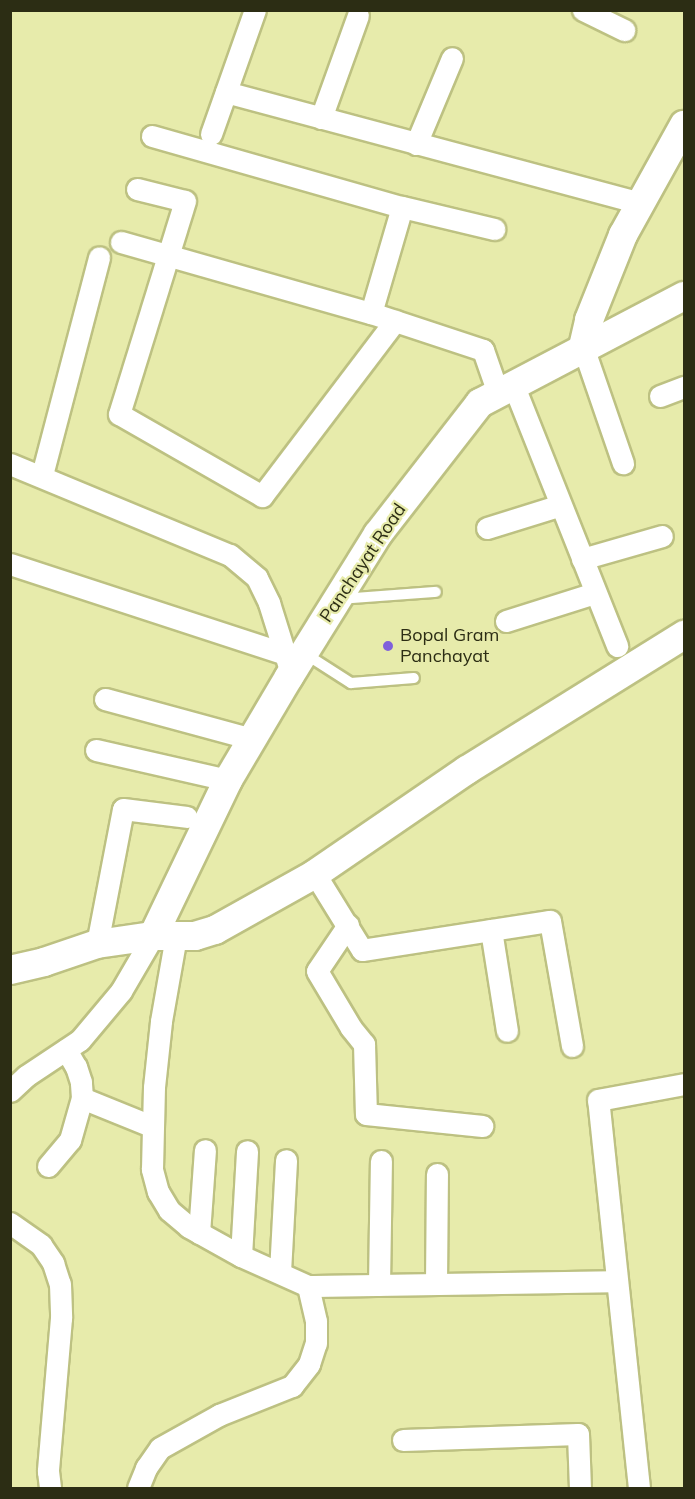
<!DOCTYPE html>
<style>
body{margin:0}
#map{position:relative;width:695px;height:1499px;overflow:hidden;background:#e7ebab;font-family:Mulish,sans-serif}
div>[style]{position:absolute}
.roads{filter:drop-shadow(2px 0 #bdc182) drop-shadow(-2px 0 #bdc182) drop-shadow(0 2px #bdc182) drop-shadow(0 -2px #bdc182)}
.lane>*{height:10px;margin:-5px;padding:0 5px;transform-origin:5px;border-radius:5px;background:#fff}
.street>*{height:21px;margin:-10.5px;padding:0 10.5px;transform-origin:10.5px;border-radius:10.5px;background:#fff}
.secondary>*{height:28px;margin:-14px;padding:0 14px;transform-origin:14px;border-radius:14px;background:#fff}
.dots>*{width:16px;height:16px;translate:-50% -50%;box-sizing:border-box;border:3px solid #e7ebab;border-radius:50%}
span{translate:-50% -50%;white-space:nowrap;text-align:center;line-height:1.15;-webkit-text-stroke:4.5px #e7ebab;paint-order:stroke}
.street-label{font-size:18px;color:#2c2d14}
.poi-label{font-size:18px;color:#2c2d14}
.left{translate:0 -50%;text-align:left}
.frame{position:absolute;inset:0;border:12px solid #2c2d14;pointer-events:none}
</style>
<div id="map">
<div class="roads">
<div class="lane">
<i style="left:340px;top:599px;width:96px;rotate:-4.2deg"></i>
<i style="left:304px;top:653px;width:56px;rotate:32.6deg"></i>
<i style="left:351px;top:683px;width:63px;rotate:-4.5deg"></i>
</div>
<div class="street">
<i style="left:583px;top:10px;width:46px;rotate:26deg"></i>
<i style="left:226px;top:92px;width:429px;rotate:15deg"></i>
<i style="left:321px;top:118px;width:109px;rotate:-70.2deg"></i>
<i style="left:211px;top:134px;width:132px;rotate:-70.5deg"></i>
<i style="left:152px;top:136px;width:260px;rotate:15.9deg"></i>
<i style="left:402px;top:207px;width:95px;rotate:13.4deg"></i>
<i style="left:416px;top:144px;width:93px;rotate:-67.3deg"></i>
<i style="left:137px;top:189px;width:49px;rotate:14deg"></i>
<i style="left:185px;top:201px;width:223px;rotate:107.2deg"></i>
<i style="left:119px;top:414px;width:165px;rotate:29.8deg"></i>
<i style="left:262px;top:496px;width:220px;rotate:-52.8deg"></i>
<i style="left:121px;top:242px;width:260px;rotate:15.9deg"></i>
<i style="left:371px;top:313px;width:118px;rotate:18.3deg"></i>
<i style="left:483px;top:350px;width:46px;rotate:70.8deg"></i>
<i style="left:371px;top:313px;width:110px;rotate:-73.7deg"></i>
<i style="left:583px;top:347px;width:123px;rotate:71deg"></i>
<i style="left:513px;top:384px;width:282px;rotate:68.3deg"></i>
<i style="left:660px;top:396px;width:26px;rotate:-21deg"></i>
<i style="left:10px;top:464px;width:238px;rotate:22.5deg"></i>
<i style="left:230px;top:555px;width:35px;rotate:40deg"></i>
<i style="left:257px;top:578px;width:28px;rotate:64deg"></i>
<i style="left:269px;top:603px;width:73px;rotate:72.6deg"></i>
<i style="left:42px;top:475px;width:225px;rotate:-75.3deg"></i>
<i style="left:487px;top:528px;width:77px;rotate:-17.3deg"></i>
<i style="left:582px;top:559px;width:83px;rotate:-16deg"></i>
<i style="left:10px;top:564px;width:289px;rotate:18.1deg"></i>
<i style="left:506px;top:621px;width:93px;rotate:-17.5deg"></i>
<i style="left:105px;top:699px;width:152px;rotate:15.2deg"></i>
<i style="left:96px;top:750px;width:135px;rotate:12.8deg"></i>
<i style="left:315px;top:874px;width:89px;rotate:58.3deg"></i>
<i style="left:362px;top:950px;width:190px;rotate:-8.8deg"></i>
<i style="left:550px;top:921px;width:127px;rotate:80deg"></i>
<i style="left:348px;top:925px;width:55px;rotate:124deg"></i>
<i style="left:317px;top:971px;width:66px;rotate:59.2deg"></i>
<i style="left:351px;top:1028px;width:21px;rotate:51deg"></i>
<i style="left:364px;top:1044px;width:70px;rotate:88.4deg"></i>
<i style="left:366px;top:1114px;width:117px;rotate:5.9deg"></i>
<i style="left:491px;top:930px;width:102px;rotate:81deg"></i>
<i style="left:97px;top:944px;width:137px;rotate:-79.1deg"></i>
<i style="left:123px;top:809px;width:64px;rotate:7.1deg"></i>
<i style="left:10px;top:1091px;width:22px;rotate:-43deg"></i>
<i style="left:26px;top:1076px;width:65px;rotate:-33.7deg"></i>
<i style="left:80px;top:1040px;width:64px;rotate:-50.1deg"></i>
<i style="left:121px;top:991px;width:64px;rotate:-59.8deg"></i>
<i style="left:82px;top:1098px;width:74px;rotate:22.1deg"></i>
<i style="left:48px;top:1166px;width:34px;rotate:-50deg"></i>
<i style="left:70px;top:1140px;width:44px;rotate:-74.1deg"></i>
<i style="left:82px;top:1098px;width:16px;rotate:-94deg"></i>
<i style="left:81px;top:1082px;width:16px;rotate:-108deg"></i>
<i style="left:76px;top:1067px;width:20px;rotate:-120deg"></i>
<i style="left:10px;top:1223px;width:38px;rotate:35deg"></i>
<i style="left:41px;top:1245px;width:22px;rotate:56deg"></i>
<i style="left:53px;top:1263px;width:22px;rotate:72deg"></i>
<i style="left:60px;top:1284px;width:34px;rotate:88deg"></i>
<i style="left:61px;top:1318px;width:154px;rotate:94.9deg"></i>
<i style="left:48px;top:1471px;width:17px;rotate:83deg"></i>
<i style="left:199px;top:1233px;width:83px;rotate:-85.9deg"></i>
<i style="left:241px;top:1256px;width:105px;rotate:-86.7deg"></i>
<i style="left:280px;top:1272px;width:112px;rotate:-86.9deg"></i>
<i style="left:436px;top:1284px;width:110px;rotate:-89.5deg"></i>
<i style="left:379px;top:1285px;width:124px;rotate:-89.1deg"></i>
<i style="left:308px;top:1286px;width:309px;rotate:-0.9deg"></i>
<i style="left:403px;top:1440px;width:175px;rotate:-2deg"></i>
<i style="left:578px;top:1434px;width:54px;rotate:87.9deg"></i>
<i style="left:138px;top:1488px;width:22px;rotate:-68deg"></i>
<i style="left:146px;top:1468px;width:24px;rotate:-55deg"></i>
<i style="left:160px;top:1448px;width:68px;rotate:-29.2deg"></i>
<i style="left:219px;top:1415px;width:79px;rotate:-21.7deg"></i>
<i style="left:292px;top:1386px;width:28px;rotate:-52deg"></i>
<i style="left:309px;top:1364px;width:22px;rotate:-72deg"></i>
<i style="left:316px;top:1343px;width:22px;rotate:-90deg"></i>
<i style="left:316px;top:1321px;width:36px;rotate:-103deg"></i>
<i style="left:308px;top:1286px;width:73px;rotate:-155.9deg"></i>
<i style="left:241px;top:1256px;width:60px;rotate:-150.9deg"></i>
<i style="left:189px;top:1227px;width:26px;rotate:-140deg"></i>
<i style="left:169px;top:1210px;width:21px;rotate:-121deg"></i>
<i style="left:158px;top:1192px;width:24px;rotate:-105deg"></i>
<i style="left:152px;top:1169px;width:82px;rotate:-88.6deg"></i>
<i style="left:154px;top:1087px;width:66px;rotate:-83.9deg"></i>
<i style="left:161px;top:1021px;width:86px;rotate:-80deg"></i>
<i style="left:639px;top:1488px;width:390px;rotate:-96deg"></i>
<i style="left:598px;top:1100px;width:87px;rotate:-10.5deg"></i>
</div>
<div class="secondary">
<i style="left:583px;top:347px;width:28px;rotate:-77deg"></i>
<i style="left:589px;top:320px;width:92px;rotate:-68.2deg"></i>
<i style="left:623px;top:235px;width:126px;rotate:-61deg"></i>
<i style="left:153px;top:936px;width:173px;rotate:-64.3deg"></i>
<i style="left:228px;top:780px;width:120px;rotate:-59.4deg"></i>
<i style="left:289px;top:677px;width:168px;rotate:-58.1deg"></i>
<i style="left:378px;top:534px;width:166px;rotate:-52.1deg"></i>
<i style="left:480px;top:403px;width:230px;rotate:-27.7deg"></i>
<i style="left:10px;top:970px;width:35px;rotate:-13deg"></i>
<i style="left:44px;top:962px;width:56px;rotate:-18.8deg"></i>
<i style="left:97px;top:944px;width:57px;rotate:-8.1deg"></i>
<i style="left:153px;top:936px;width:42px"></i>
<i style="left:195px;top:936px;width:21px;rotate:-17deg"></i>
<i style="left:215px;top:930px;width:115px;rotate:-29.2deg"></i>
<i style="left:315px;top:874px;width:184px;rotate:-34.4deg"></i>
<i style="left:467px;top:770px;width:256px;rotate:-31.9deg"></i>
</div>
</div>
<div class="dots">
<i style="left:388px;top:646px;background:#7f60db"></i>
</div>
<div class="street-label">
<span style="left:363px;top:563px;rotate:-56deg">Panchayat Road</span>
</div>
<div class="poi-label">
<span class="left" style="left:400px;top:646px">Bopal Gram<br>Panchayat</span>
</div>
<div class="frame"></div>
</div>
